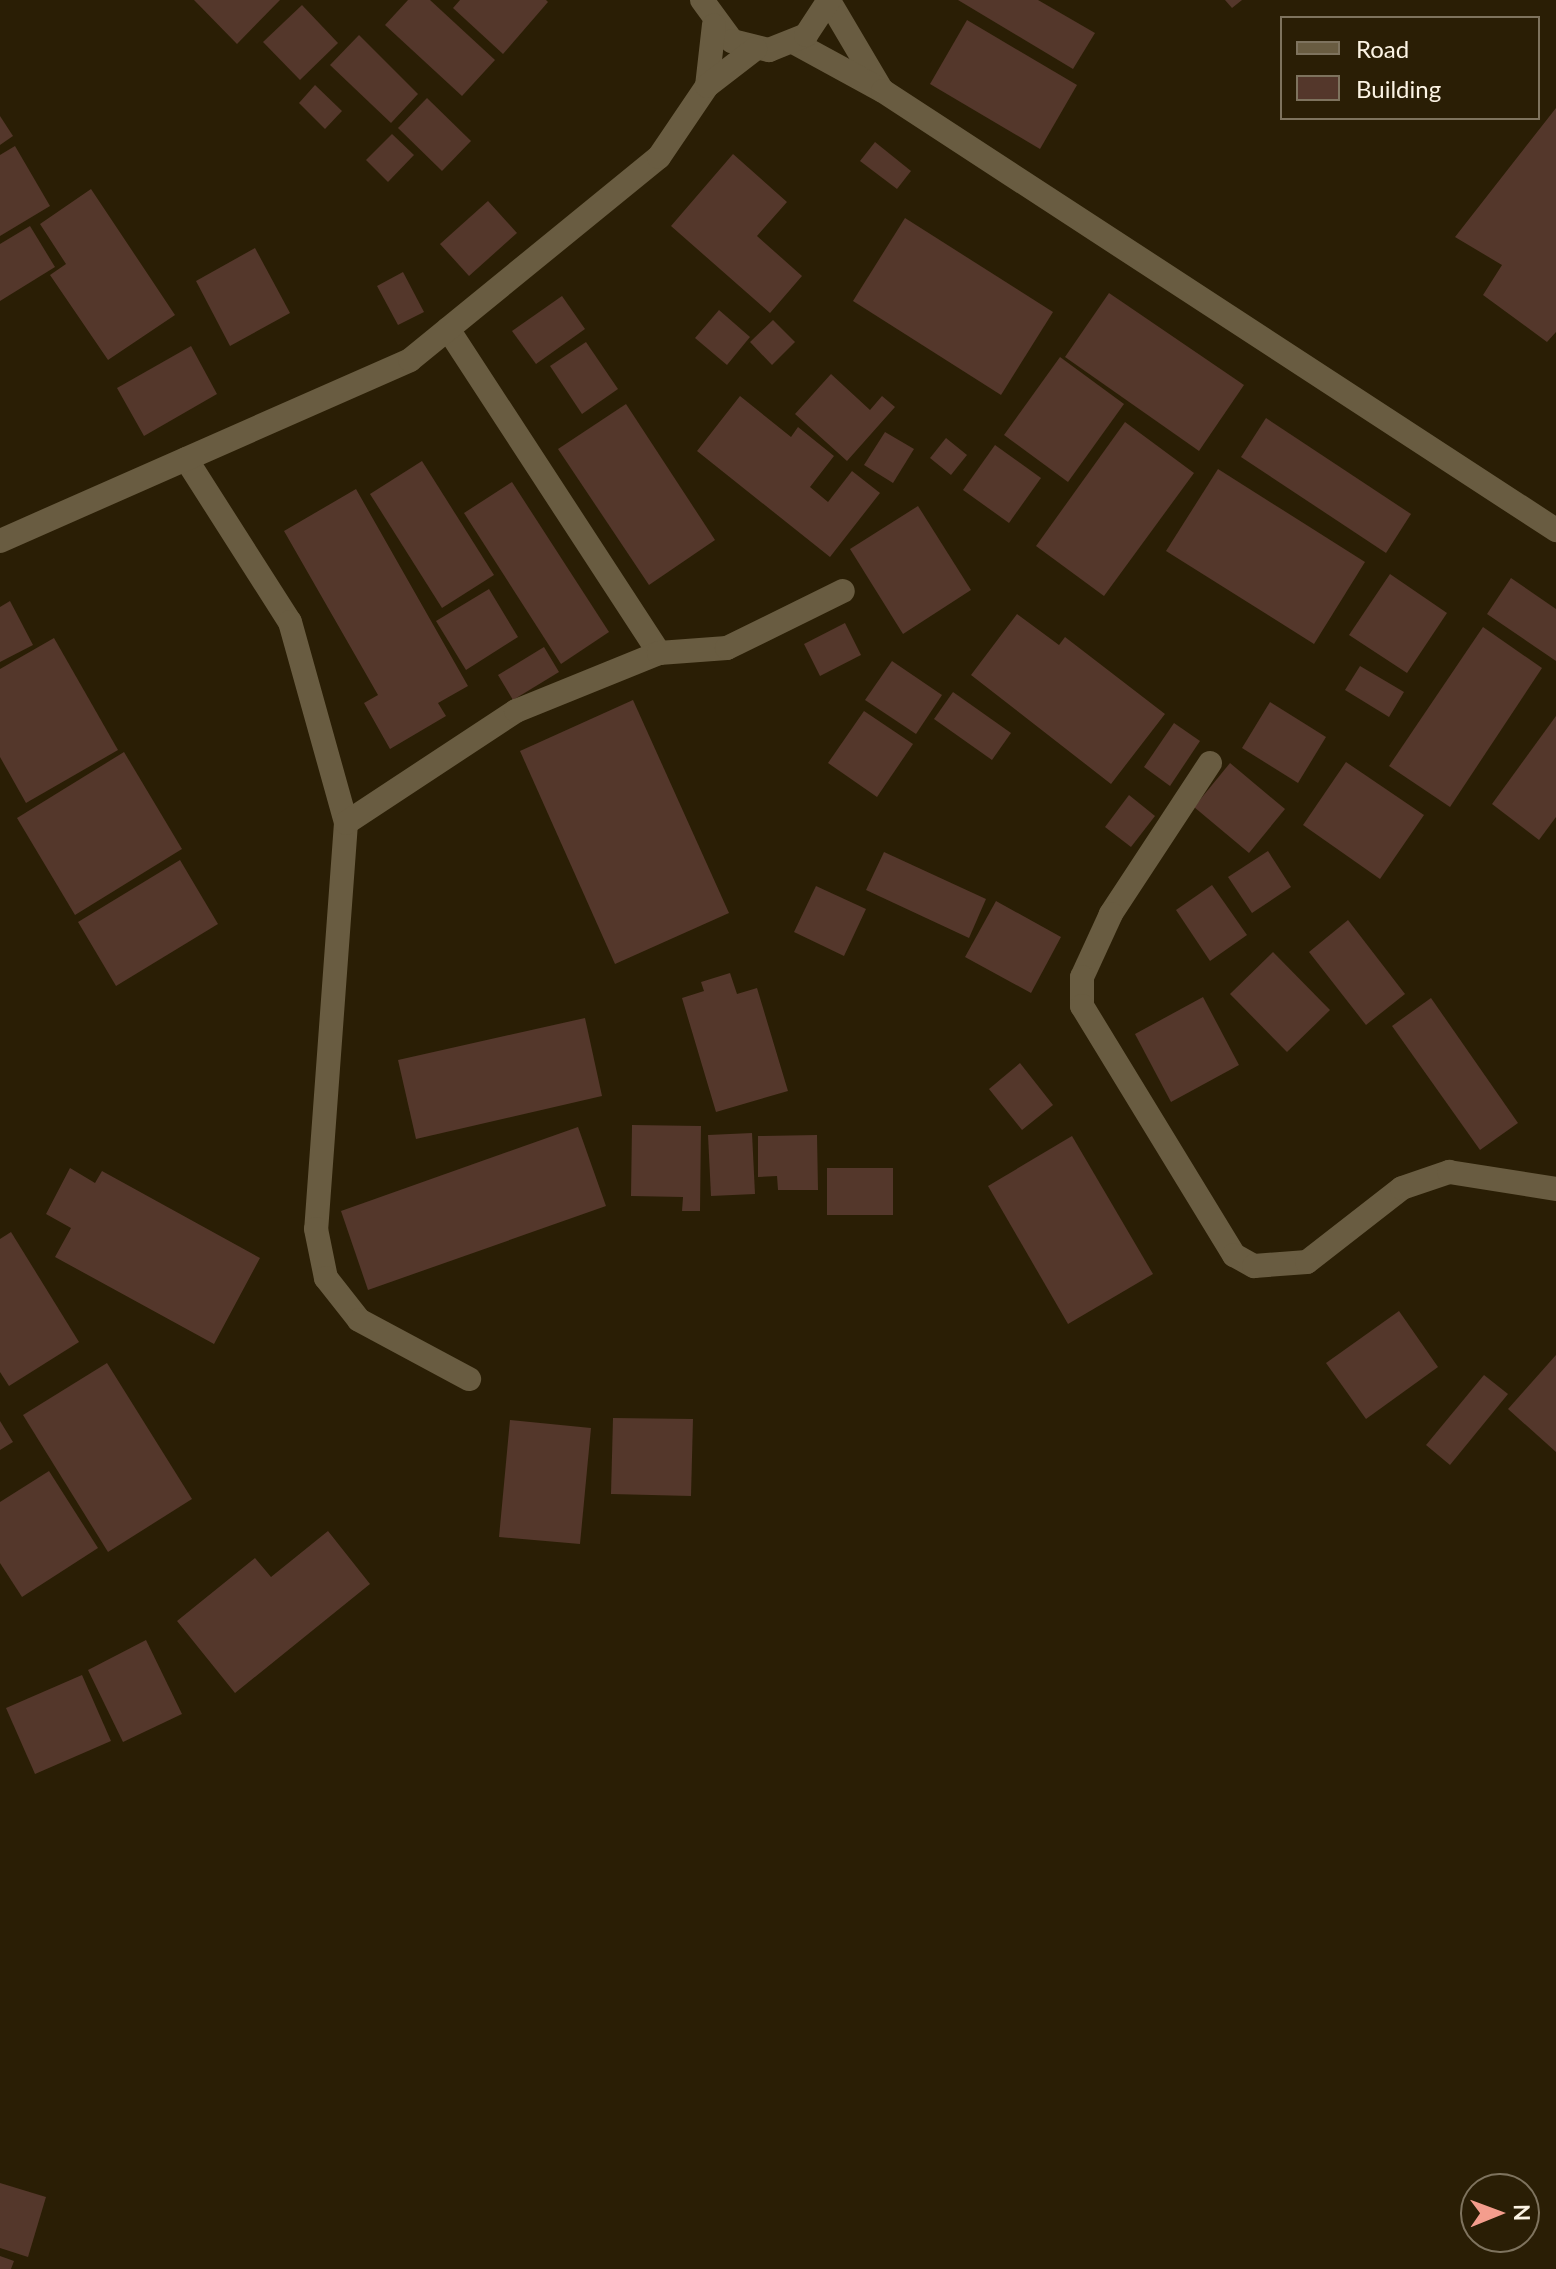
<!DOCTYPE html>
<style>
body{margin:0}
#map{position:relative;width:1556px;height:2269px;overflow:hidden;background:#2a1e05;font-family:Lato,sans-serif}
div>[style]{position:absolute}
.building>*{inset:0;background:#54372b}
.street>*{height:24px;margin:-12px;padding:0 12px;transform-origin:12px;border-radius:12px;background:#695c41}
.secondary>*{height:24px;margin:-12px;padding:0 12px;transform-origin:12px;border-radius:12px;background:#695c41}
span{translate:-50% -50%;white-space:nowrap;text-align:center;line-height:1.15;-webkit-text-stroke:8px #2a1e05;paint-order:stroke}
.legend{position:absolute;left:1280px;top:16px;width:260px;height:104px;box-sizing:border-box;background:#2a1e05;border:2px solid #7e735e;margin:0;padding:10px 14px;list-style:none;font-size:24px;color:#fbf3e4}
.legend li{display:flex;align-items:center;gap:16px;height:40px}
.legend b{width:40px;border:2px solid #7e735e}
.north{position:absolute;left:1460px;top:2173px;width:80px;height:80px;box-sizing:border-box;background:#2a1e05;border:2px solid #7e735e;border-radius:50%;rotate:89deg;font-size:22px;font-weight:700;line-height:32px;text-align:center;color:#fbf3e4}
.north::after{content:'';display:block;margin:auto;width:28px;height:36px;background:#f49d8d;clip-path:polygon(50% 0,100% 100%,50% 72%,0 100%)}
</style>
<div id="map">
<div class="building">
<i style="clip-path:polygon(194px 0,280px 0,237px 44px)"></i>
<i style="clip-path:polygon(408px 0,430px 0,495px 60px,462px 96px,385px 25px)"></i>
<i style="clip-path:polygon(460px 0,546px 0,548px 2px,503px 54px,453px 8px)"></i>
<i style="clip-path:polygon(958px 0,1038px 0,1095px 33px,1073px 69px)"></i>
<i style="clip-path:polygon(1225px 0,1242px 0,1232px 8px)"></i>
<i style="clip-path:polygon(302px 5px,338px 43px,300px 80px,263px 42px)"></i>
<i style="clip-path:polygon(967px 20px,1077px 85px,1040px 149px,930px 84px)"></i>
<i style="clip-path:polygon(359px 35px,418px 94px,391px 123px,330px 65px)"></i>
<i style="clip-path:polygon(315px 85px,342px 111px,325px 129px,299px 103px)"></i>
<i style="clip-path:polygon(427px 98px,471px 141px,442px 171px,398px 128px)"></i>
<i style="clip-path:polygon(1556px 108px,1556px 332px,1547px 342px,1483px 295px,1502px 265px,1455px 237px)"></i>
<i style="clip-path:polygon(0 116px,13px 136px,0 145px)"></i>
<i style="clip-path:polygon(392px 134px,414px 155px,388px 182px,366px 160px)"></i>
<i style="clip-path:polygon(875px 142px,911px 171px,897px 189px,860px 161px)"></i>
<i style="clip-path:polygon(15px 146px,50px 206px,0 236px,0 155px)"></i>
<i style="clip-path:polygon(733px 154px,787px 202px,757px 236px,802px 276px,770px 313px,671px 226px)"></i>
<i style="clip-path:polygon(91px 189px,175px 315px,108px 360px,50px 275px,66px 264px,40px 224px)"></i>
<i style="clip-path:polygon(488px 201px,517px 233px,469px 276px,440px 244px)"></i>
<i style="clip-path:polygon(905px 218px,1053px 312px,1001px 395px,853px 301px)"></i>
<i style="clip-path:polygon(30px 226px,55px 267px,0 301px,0 244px)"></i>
<i style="clip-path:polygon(255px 248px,290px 313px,230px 346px,196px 281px)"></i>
<i style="clip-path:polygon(403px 272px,424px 312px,398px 325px,377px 286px)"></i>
<i style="clip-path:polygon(1109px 293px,1244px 385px,1199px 451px,1065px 357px)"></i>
<i style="clip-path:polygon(562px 296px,585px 329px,536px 364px,512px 331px)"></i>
<i style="clip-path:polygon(719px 310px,750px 337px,727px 365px,695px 338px)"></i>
<i style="clip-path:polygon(773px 320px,795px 342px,772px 365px,750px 342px)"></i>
<i style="clip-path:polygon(586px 342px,618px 389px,582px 414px,550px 366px)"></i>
<i style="clip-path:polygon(191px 346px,217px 394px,144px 436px,117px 388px)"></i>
<i style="clip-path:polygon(1060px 357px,1124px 404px,1068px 482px,1004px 435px)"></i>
<i style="clip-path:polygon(831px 374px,870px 410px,882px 396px,895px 407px,847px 461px,795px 414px)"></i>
<i style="clip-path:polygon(740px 396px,791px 437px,798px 427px,834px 456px,810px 487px,828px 502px,852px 471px,880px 493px,830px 557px,697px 451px)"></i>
<i style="clip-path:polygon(626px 404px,715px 540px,649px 585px,558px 449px)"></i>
<i style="clip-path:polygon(1266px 418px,1411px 514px,1386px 553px,1241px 457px)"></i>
<i style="clip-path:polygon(1125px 422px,1194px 473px,1104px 596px,1036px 546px)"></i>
<i style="clip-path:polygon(885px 432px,914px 449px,893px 483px,864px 465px)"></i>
<i style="clip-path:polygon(946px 438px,967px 455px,951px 475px,930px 458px)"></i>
<i style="clip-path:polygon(995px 445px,1041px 478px,1009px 523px,963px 490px)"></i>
<i style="clip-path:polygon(422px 461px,494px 575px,442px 608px,370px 494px)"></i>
<i style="clip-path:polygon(1218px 469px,1365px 562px,1314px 644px,1166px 551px)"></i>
<i style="clip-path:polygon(512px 482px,609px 632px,561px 664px,464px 513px)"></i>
<i style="clip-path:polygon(356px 489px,468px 686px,438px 703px,446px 716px,390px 749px,364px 703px,378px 695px,284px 531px)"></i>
<i style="clip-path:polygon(918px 506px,971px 590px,903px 634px,850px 549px)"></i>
<i style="clip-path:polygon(1390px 574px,1447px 613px,1407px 673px,1349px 635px)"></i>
<i style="clip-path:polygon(1511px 578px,1556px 609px,1556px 661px,1487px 614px)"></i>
<i style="clip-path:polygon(489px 589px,518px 637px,466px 670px,436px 621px)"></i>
<i style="clip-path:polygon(10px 601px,33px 645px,0 662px,0 607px)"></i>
<i style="clip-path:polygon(1017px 614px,1059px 645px,1065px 637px,1165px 714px,1111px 784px,971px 675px)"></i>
<i style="clip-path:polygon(845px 623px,861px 655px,820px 676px,804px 644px)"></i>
<i style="clip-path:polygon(1483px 627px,1542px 668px,1450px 807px,1389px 766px)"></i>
<i style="clip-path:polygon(54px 638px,118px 750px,26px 803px,0 757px,0 669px)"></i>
<i style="clip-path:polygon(544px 647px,559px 672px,513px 700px,498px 675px)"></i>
<i style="clip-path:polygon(892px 661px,942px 695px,916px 734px,865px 700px)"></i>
<i style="clip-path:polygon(1360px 666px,1404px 692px,1389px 717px,1345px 690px)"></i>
<i style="clip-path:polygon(953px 692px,1011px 733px,992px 760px,934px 719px)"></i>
<i style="clip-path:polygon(633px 700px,729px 913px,615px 964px,520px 751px)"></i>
<i style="clip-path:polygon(1270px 702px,1326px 737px,1298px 783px,1242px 748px)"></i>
<i style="clip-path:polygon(864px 711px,913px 744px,877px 797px,828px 763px)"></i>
<i style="clip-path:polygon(1556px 716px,1556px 817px,1539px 840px,1492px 804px)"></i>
<i style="clip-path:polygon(1174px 723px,1200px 741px,1170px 786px,1144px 767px)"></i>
<i style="clip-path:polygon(124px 752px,182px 849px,75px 915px,17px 818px)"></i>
<i style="clip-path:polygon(1346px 762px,1424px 815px,1380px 879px,1303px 825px)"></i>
<i style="clip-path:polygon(1230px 763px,1285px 809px,1249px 853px,1194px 807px)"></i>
<i style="clip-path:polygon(1129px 795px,1155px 816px,1131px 847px,1105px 827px)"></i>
<i style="clip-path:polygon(1268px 851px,1291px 887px,1252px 913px,1228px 877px)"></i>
<i style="clip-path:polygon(884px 852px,986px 899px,969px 938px,866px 890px)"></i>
<i style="clip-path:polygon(180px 860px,218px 924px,116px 986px,78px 922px)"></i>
<i style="clip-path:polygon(1212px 885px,1247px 935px,1210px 961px,1176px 910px)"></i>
<i style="clip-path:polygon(816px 886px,866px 909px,844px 956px,794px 932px)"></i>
<i style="clip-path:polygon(996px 901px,1061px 937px,1031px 993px,965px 957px)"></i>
<i style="clip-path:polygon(1348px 920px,1405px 994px,1366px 1025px,1309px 952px)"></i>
<i style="clip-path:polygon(1273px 952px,1330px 1010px,1287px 1052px,1230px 994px)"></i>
<i style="clip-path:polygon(730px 973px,737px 994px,757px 988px,788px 1091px,716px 1112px,682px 998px,704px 991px,701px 982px)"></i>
<i style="clip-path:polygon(1203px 997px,1239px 1065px,1171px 1102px,1135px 1034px)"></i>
<i style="clip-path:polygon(1431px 998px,1518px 1123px,1480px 1150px,1392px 1026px)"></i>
<i style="clip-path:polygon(585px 1018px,602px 1096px,416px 1139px,398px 1060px)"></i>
<i style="clip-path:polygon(1020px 1063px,1053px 1105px,1022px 1130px,989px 1089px)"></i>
<i style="clip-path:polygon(632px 1125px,701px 1126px,700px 1211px,682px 1211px,683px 1197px,631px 1196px)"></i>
<i style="clip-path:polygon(578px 1127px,606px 1206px,368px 1290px,341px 1211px)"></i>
<i style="clip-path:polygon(752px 1133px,755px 1194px,711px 1196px,708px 1135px)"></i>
<i style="clip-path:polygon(817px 1135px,818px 1190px,778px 1190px,777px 1176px,758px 1177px,758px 1136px)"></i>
<i style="clip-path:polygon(1072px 1136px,1153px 1274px,1068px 1324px,988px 1186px)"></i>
<i style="clip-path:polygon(70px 1168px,95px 1183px,102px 1171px,260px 1258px,214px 1344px,55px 1257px,71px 1228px,46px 1214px)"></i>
<i style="clip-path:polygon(827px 1168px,893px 1168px,893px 1215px,827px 1215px)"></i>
<i style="clip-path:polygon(11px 1232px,79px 1342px,9px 1386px,0 1372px,0 1239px)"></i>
<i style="clip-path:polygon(1399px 1311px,1438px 1367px,1366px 1419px,1326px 1363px)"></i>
<i style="clip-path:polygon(1556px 1355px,1556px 1452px,1508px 1409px)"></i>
<i style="clip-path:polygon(107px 1363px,192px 1499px,108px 1552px,23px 1415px)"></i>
<i style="clip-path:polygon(1484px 1375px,1508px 1394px,1450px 1465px,1426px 1445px)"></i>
<i style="clip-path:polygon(613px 1418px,693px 1419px,691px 1496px,611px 1494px)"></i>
<i style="clip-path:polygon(510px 1420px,591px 1428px,580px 1544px,499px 1537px)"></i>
<i style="clip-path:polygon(0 1421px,13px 1442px,0 1450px)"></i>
<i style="clip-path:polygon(49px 1471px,98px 1548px,22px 1597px,0 1563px,0 1502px)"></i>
<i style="clip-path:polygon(328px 1531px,370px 1584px,235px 1693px,177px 1621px,255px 1558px,271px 1577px)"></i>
<i style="clip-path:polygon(146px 1640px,182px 1714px,123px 1742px,88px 1670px)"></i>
<i style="clip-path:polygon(82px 1675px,111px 1741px,35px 1774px,6px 1708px)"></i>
<i style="clip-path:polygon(0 2183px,46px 2197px,28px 2257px,0 2248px)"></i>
<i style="clip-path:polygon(0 2256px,14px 2261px,11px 2269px,0 2269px)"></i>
</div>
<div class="street">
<i style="left:829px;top:1px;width:102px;rotate:59.4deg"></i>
<i style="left:795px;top:43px;width:100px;rotate:28.6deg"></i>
<i style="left:883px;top:91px;width:804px;rotate:33.12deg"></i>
<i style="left:448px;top:329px;width:387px;rotate:56.9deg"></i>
<i style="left:186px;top:459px;width:193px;rotate:57.5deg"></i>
<i style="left:290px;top:622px;width:209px;rotate:74.4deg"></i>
<i style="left:346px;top:823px;width:407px;rotate:94.2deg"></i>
<i style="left:316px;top:1229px;width:50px;rotate:78.5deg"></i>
<i style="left:326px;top:1278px;width:53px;rotate:51.8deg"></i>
<i style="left:359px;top:1320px;width:125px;rotate:28.2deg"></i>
<i style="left:1210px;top:763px;width:181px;rotate:123.3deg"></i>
<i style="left:1111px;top:914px;width:69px;rotate:114.7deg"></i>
<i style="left:1082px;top:977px;width:29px;rotate:90deg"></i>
<i style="left:1082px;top:1006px;width:292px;rotate:58.6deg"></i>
<i style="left:1234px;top:1255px;width:23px;rotate:29deg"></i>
<i style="left:1254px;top:1266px;width:53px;rotate:-4.3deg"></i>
<i style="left:1307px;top:1262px;width:120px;rotate:-37.9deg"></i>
<i style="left:1402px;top:1188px;width:50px;rotate:-18.8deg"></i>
<i style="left:1449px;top:1172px;width:108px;rotate:9deg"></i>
<i style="left:346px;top:823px;width:204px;rotate:-33.4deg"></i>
<i style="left:516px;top:711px;width:154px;rotate:-22.1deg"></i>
<i style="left:659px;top:653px;width:68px;rotate:-4.2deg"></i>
<i style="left:727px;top:648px;width:129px;rotate:-26.2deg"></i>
</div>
<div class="secondary">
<i style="left:702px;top:0;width:51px;rotate:53.8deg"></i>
<i style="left:732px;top:41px;width:38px;rotate:14deg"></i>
<i style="left:769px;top:50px;width:40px;rotate:-22deg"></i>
<i style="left:806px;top:35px;width:42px;rotate:-56.7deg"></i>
<i style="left:707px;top:86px;width:61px;rotate:-83.5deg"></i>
<i style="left:0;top:541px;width:448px;rotate:-23.8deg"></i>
<i style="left:410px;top:360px;width:321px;rotate:-39.2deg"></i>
<i style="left:659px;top:157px;width:86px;rotate:-55.9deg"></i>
<i style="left:707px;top:86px;width:61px;rotate:-37.6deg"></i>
</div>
<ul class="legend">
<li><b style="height:10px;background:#695c41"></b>Road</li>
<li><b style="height:22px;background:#54372b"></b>Building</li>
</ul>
<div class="north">N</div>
</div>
